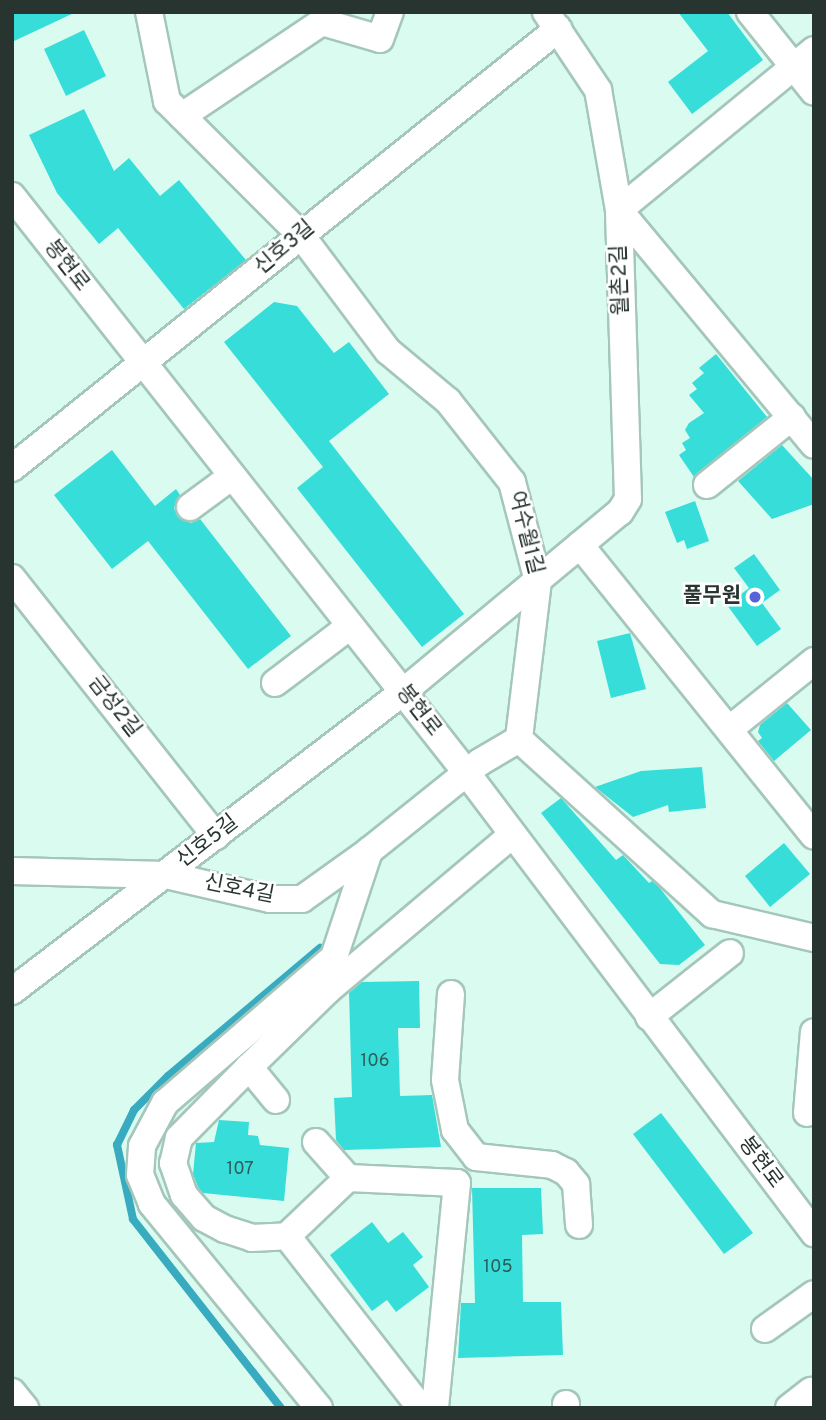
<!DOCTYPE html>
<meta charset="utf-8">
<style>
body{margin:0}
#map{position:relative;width:826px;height:1420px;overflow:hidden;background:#dafcf0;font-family:Overpass,"Noto Sans KR",sans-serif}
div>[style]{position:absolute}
.stream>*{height:8px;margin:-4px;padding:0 4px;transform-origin:4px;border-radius:4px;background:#39abc0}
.building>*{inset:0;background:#37ddd8}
.roads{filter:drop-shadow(2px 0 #a5c6ba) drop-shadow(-2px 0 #a5c6ba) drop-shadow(0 2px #a5c6ba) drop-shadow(0 -2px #a5c6ba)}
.minor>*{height:26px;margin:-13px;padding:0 13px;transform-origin:13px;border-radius:13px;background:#fff}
.dots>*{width:19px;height:19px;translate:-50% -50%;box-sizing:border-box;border:4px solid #fff;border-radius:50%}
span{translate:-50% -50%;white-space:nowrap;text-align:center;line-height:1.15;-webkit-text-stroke:5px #fff;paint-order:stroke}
.number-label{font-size:18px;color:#2b5e59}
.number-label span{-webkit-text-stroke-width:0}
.street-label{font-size:21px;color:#27342f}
.poi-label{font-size:21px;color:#27342f;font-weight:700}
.right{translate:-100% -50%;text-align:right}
.frame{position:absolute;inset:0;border:14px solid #27342f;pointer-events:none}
</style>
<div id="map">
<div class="stream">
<i style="left:281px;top:1408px;width:240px;rotate:-128.1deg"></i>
<i style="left:133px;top:1219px;width:76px;rotate:-102.2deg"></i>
<i style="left:117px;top:1145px;width:39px;rotate:-64deg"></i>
<i style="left:134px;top:1110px;width:48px;rotate:-45deg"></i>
<i style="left:168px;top:1076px;width:199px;rotate:-40.1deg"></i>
</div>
<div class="building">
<i style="clip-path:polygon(12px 12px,76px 12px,12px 42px)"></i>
<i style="clip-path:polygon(678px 12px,727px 12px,763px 60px,692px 114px,668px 82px,708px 51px)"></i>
<i style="clip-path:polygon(84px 30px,106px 76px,66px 96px,44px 49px)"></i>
<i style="clip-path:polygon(84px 109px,114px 171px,129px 158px,160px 196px,179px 180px,246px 260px,184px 309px,118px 228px,99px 244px,57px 193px,29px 135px)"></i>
<i style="clip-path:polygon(274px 302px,297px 306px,334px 353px,349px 342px,389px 394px,329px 441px,464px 614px,422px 647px,297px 488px,323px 467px,224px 342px)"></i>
<i style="clip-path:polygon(716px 354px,767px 417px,694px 477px,679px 455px,686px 450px,682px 443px,690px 438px,685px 430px,689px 423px,704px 413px,689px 395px,697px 389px,692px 383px,704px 373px,699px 368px)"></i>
<i style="clip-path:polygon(782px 445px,814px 480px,814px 504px,772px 519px,738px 481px)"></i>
<i style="clip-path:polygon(112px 450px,155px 506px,176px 489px,180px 495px,174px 508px,178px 517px,191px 523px,200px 519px,291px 636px,248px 669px,148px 541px,112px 569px,54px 495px)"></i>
<i style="clip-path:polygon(695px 501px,709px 541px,687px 549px,684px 540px,677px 543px,665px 512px)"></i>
<i style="clip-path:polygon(754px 554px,780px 590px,762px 603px,781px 629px,757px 646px,727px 605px,749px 588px,734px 568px)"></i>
<i style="clip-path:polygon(630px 633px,646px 689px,611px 698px,597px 641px)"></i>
<i style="clip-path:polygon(787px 703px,811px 730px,774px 761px,758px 741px,762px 738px,758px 732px,760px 725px)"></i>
<i style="clip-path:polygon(702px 767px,706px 808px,669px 812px,668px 805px,633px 817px,595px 787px,641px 771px)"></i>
<i style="clip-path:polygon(561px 798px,616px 860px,623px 855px,649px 883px,652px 881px,659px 887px,705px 945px,679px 965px,660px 964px,541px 813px)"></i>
<i style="clip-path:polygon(784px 843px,810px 874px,770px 907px,745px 876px)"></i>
<i style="clip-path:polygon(419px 981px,420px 1028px,398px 1028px,400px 1096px,432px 1095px,441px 1147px,344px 1150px,336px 1140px,334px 1098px,352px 1097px,349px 993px,362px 982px)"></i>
<i style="clip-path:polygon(661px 1113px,753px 1233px,724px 1254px,633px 1134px)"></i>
<i style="clip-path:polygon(219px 1120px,249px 1122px,248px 1135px,258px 1136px,260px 1145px,289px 1148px,284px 1201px,203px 1193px,198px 1187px,193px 1174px,196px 1143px,214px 1142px)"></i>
<i style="clip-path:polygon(472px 1188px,541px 1188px,543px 1234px,522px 1235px,523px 1302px,561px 1302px,563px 1355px,458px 1358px,461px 1303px,475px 1303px)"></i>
<i style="clip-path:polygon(372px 1222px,388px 1243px,403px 1232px,423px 1257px,413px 1265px,429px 1287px,396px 1312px,387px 1300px,372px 1311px,330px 1255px)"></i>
</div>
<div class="roads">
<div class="minor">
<i style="left:149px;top:12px;width:91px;rotate:78.6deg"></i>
<i style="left:167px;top:101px;width:188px;rotate:45deg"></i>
<i style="left:300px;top:234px;width:146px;rotate:53.1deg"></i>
<i style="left:388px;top:351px;width:78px;rotate:39.8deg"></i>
<i style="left:448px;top:401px;width:103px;rotate:51.7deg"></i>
<i style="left:512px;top:482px;width:102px;rotate:75.3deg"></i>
<i style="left:538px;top:581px;width:159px;rotate:96.9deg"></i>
<i style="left:519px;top:739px;width:261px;rotate:42.2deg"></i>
<i style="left:712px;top:914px;width:105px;rotate:13.2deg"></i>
<i style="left:750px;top:12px;width:102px;rotate:51.3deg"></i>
<i style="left:814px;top:50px;width:252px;rotate:140.6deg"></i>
<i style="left:619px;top:210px;width:305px;rotate:50.3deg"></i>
<i style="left:182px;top:116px;width:169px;rotate:-33.9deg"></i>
<i style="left:322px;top:22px;width:60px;rotate:16.3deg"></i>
<i style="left:380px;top:39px;width:29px;rotate:-70deg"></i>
<i style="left:12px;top:196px;width:733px;rotate:51.76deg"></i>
<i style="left:466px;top:772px;width:578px;rotate:52.95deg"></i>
<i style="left:12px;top:468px;width:701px;rotate:-38.8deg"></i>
<i style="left:707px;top:485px;width:109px;rotate:-38.7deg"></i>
<i style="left:190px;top:507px;width:52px;rotate:-36.4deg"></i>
<i style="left:580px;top:545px;width:373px;rotate:51.2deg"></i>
<i style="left:12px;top:578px;width:329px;rotate:51.7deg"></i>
<i style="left:275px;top:683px;width:94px;rotate:-37.2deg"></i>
<i style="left:731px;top:728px;width:107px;rotate:-38.9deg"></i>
<i style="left:12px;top:871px;width:154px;rotate:1.5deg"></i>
<i style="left:166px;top:875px;width:107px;rotate:13deg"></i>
<i style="left:270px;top:899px;width:32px"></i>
<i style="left:302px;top:899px;width:82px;rotate:-35.6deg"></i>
<i style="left:369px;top:851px;width:142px;rotate:-38.7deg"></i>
<i style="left:480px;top:762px;width:45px;rotate:-30.5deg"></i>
<i style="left:12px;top:991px;width:492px;rotate:-37.4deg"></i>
<i style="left:403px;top:692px;width:282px;rotate:-39.7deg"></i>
<i style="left:620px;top:512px;width:15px;rotate:-58deg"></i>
<i style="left:628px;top:499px;width:289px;rotate:-91.8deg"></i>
<i style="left:619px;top:210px;width:122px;rotate:-99.9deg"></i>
<i style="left:598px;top:90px;width:94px;rotate:-123.7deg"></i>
<i style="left:451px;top:994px;width:86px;rotate:94deg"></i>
<i style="left:445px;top:1080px;width:51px;rotate:78.7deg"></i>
<i style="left:455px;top:1130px;width:34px;rotate:52deg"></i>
<i style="left:476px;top:1157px;width:76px;rotate:6deg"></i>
<i style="left:552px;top:1165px;width:16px;rotate:27deg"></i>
<i style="left:566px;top:1172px;width:16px;rotate:50deg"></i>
<i style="left:576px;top:1184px;width:41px;rotate:85.8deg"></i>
<i style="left:649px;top:1017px;width:103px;rotate:-38.3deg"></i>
<i style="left:249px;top:1067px;width:100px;rotate:134.6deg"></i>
<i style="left:179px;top:1138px;width:26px;rotate:103deg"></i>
<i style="left:173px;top:1163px;width:34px;rotate:71deg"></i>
<i style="left:184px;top:1195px;width:30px;rotate:49deg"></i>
<i style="left:204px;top:1218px;width:24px;rotate:28deg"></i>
<i style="left:225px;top:1229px;width:28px;rotate:18deg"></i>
<i style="left:252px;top:1238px;width:35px;rotate:-3deg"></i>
<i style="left:287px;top:1236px;width:218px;rotate:52.1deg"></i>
<i style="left:276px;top:1100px;width:43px;rotate:-129.3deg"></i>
<i style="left:249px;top:1067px;width:110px;rotate:-44.3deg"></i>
<i style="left:328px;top:990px;width:241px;rotate:-40.1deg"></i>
<i style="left:807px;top:1113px;width:81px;rotate:-85.1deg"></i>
<i style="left:316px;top:1142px;width:48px;rotate:48.4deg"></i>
<i style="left:287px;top:1236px;width:84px;rotate:-43.6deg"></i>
<i style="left:348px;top:1178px;width:109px;rotate:2.6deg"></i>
<i style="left:457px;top:1183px;width:226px;rotate:95.6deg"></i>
<i style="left:765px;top:1329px;width:60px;rotate:-35.5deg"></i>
<i style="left:12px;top:1392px;width:21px;rotate:51deg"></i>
<i style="left:319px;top:1408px;width:264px;rotate:-129.3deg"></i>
<i style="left:152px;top:1204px;width:31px;rotate:-112deg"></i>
<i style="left:140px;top:1175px;width:29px;rotate:-86deg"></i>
<i style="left:142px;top:1146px;width:49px;rotate:-61.9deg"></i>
<i style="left:165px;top:1103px;width:223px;rotate:-40.8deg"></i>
<i style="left:334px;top:957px;width:112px;rotate:-71.7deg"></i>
<i style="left:566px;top:1408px;width:4px;rotate:-90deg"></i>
<i style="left:789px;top:1408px;width:28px;rotate:-38deg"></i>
</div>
</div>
<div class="dots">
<i style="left:755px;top:597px;background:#5562d8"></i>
</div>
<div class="number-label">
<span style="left:375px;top:1062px">106</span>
<span style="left:240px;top:1170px">107</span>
<span style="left:498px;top:1268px">105</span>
</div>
<div class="street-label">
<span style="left:285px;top:248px;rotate:-40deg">신호3길</span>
<span style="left:66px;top:266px;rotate:52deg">봉현로</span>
<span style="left:621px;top:280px;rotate:-92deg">월촌2길</span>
<span style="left:525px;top:533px;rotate:76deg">여수월1길</span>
<span style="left:114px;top:707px;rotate:52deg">금성2길</span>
<span style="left:418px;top:711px;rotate:52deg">봉현로</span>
<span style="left:208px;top:842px;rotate:-38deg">신호5길</span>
<span style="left:239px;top:890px;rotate:11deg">신호4길</span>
<span style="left:760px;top:1163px;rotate:53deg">봉현로</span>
</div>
<div class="poi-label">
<span class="right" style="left:741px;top:597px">풀무원</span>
</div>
<div class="frame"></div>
</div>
